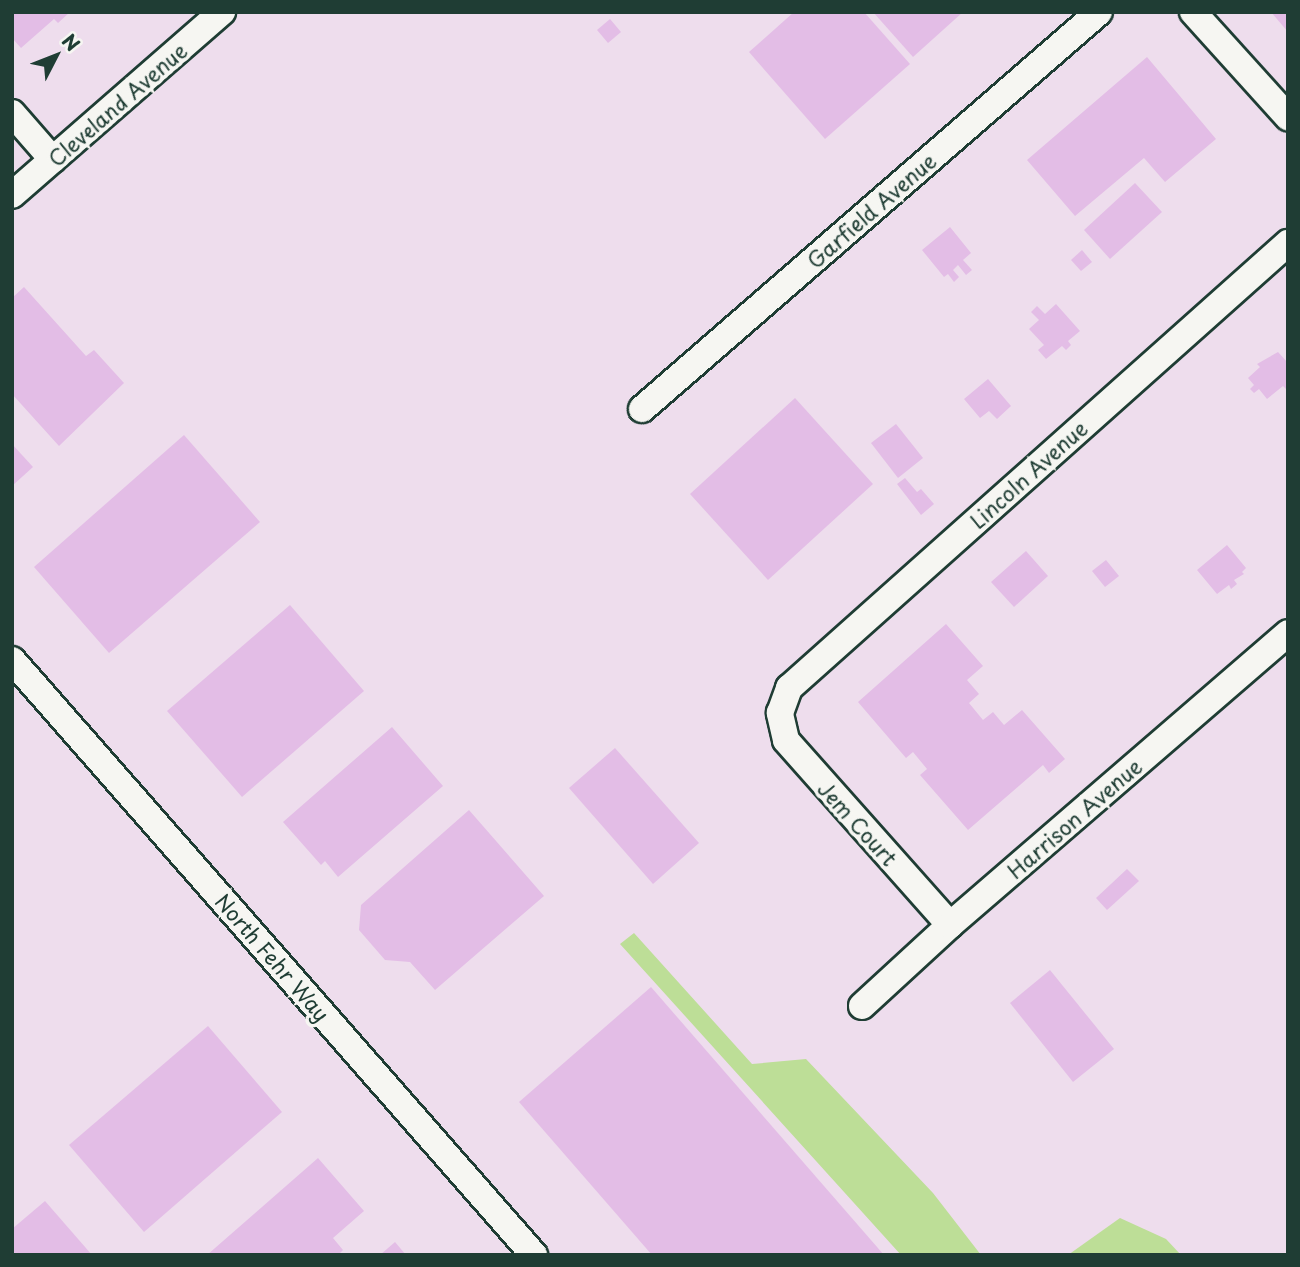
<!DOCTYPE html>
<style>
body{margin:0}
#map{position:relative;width:1300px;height:1267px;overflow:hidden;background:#f2ebf0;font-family:"Playpen Sans",sans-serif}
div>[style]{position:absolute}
.built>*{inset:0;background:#eedded}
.green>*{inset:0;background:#bdde97}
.building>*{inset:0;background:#e3bde6}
.roads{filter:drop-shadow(2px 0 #1f3d34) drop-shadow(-2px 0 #1f3d34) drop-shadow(0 2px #1f3d34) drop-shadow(0 -2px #1f3d34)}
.street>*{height:26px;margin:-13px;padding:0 13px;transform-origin:13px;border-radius:13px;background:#f6f6f2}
span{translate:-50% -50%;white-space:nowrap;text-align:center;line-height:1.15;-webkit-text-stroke:7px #f6f6f2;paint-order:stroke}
.street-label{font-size:21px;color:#1f3d34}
.frame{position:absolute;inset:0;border:14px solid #1f3d34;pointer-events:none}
.north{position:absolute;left:21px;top:21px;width:70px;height:70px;-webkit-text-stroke:5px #f6f6f2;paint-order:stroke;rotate:48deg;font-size:19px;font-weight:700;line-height:28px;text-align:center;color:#1f3d34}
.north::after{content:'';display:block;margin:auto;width:24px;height:32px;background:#1f3d34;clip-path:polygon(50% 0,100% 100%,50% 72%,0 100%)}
</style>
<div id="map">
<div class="built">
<i style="clip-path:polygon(12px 12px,1288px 12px,1288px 1255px,12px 1255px)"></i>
</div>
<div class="green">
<i style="clip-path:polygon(634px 933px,752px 1064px,806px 1059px,933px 1193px,981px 1255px,901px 1255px,620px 944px)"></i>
<i style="clip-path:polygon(1120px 1218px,1166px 1239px,1181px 1255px,1068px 1255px)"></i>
</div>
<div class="building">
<i style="clip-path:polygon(12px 12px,70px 12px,58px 23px,54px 19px,21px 48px,12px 38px)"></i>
<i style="clip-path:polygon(794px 12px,864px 12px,910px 64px,825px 139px,749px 52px)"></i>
<i style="clip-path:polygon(873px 12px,963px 12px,913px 57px)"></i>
<i style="clip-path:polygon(1271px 12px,1288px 12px,1288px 32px)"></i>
<i style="clip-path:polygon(610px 19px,621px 32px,608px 43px,597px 30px)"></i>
<i style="clip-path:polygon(1147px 57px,1216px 139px,1165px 182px,1144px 158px,1075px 216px,1027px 160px)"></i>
<i style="clip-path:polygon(1135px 183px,1162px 212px,1110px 259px,1084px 230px)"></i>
<i style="clip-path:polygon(950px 227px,971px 253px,963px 260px,972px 270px,966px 275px,958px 265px,953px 270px,959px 277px,954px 282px,948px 274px,944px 277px,922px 250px)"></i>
<i style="clip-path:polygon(1082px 250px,1092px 262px,1081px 271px,1071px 260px)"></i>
<i style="clip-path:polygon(24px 287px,86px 356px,94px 350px,124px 383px,59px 446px,12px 394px,12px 298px)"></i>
<i style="clip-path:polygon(1056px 304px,1080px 331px,1068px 341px,1071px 345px,1066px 350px,1062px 346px,1046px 359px,1038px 350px,1044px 345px,1029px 329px,1039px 320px,1031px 312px,1037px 306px,1045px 314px)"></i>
<i style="clip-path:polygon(1278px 352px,1288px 363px,1288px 391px,1283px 386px,1267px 399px,1259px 389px,1254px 393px,1250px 389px,1254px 385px,1248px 378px,1260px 367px,1257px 364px)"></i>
<i style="clip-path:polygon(988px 379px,1011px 406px,997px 419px,989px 411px,980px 418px,964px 399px)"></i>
<i style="clip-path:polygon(795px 398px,873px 484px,768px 580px,690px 494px)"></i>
<i style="clip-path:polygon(896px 424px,923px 458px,898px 478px,871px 443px)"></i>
<i style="clip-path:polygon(184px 435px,260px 522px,109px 653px,34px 567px)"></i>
<i style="clip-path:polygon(12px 444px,33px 467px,12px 486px)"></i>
<i style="clip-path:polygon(905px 478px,917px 492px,921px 489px,934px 504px,921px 515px,897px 484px)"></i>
<i style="clip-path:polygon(1227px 545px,1246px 568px,1242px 572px,1244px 574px,1234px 580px,1237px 584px,1231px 589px,1229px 585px,1217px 594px,1197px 570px)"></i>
<i style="clip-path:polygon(1026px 551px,1048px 576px,1014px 607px,991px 582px)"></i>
<i style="clip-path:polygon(1106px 560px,1119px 576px,1105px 587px,1092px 571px)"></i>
<i style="clip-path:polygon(290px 605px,364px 691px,242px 797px,167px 711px)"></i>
<i style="clip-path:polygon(946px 624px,983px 666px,967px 680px,979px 694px,969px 703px,983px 720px,993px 712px,1004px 725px,1022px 710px,1065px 759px,1049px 773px,1043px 765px,968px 830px,920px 775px,927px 769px,913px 752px,906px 758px,858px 702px)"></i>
<i style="clip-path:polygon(392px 727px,443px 786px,338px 877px,325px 861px,321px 865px,283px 822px)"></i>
<i style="clip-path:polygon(615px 748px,699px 843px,653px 884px,569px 788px)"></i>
<i style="clip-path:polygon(469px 810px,544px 896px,435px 990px,410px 962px,385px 960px,359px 930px,361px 905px)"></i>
<i style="clip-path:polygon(1127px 869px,1139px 881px,1107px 910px,1096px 898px)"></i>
<i style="clip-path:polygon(1050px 970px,1114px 1049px,1073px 1082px,1010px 1003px)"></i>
<i style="clip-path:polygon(651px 987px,884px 1255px,652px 1255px,519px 1102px)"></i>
<i style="clip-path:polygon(208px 1026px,282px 1112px,144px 1232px,69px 1145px)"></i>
<i style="clip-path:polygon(318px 1158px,364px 1211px,333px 1238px,343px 1250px,338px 1255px,207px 1255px)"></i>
<i style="clip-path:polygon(45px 1201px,92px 1255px,12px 1255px,12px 1229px)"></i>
<i style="clip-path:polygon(395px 1242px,406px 1255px,380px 1255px)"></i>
</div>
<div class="roads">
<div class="street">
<i style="left:1193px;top:12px;width:142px;rotate:47.9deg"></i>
<i style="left:12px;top:113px;width:62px;rotate:48.9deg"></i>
<i style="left:12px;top:195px;width:279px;rotate:-41.1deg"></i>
<i style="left:642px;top:409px;width:605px;rotate:-40.98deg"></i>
<i style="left:12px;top:660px;width:792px;rotate:48.74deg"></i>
<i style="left:950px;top:925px;width:247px;rotate:-131.6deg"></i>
<i style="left:786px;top:740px;width:28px;rotate:-103deg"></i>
<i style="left:780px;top:713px;width:27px;rotate:-70deg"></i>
<i style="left:789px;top:688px;width:669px;rotate:-41.73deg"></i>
<i style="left:862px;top:1006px;width:120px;rotate:-42.6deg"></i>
<i style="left:950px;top:925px;width:447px;rotate:-40.8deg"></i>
</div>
</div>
<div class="street-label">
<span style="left:117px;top:104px;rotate:-41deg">Cleveland Avenue</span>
<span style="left:871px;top:210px;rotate:-41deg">Garfield Avenue</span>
<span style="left:1028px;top:474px;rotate:-42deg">Lincoln Avenue</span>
<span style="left:1074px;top:818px;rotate:-41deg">Harrison Avenue</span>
<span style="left:858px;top:823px;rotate:48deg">Jem Court</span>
<span style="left:273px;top:957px;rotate:49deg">North Fehr Way</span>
</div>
<div class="frame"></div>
<div class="north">N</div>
</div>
